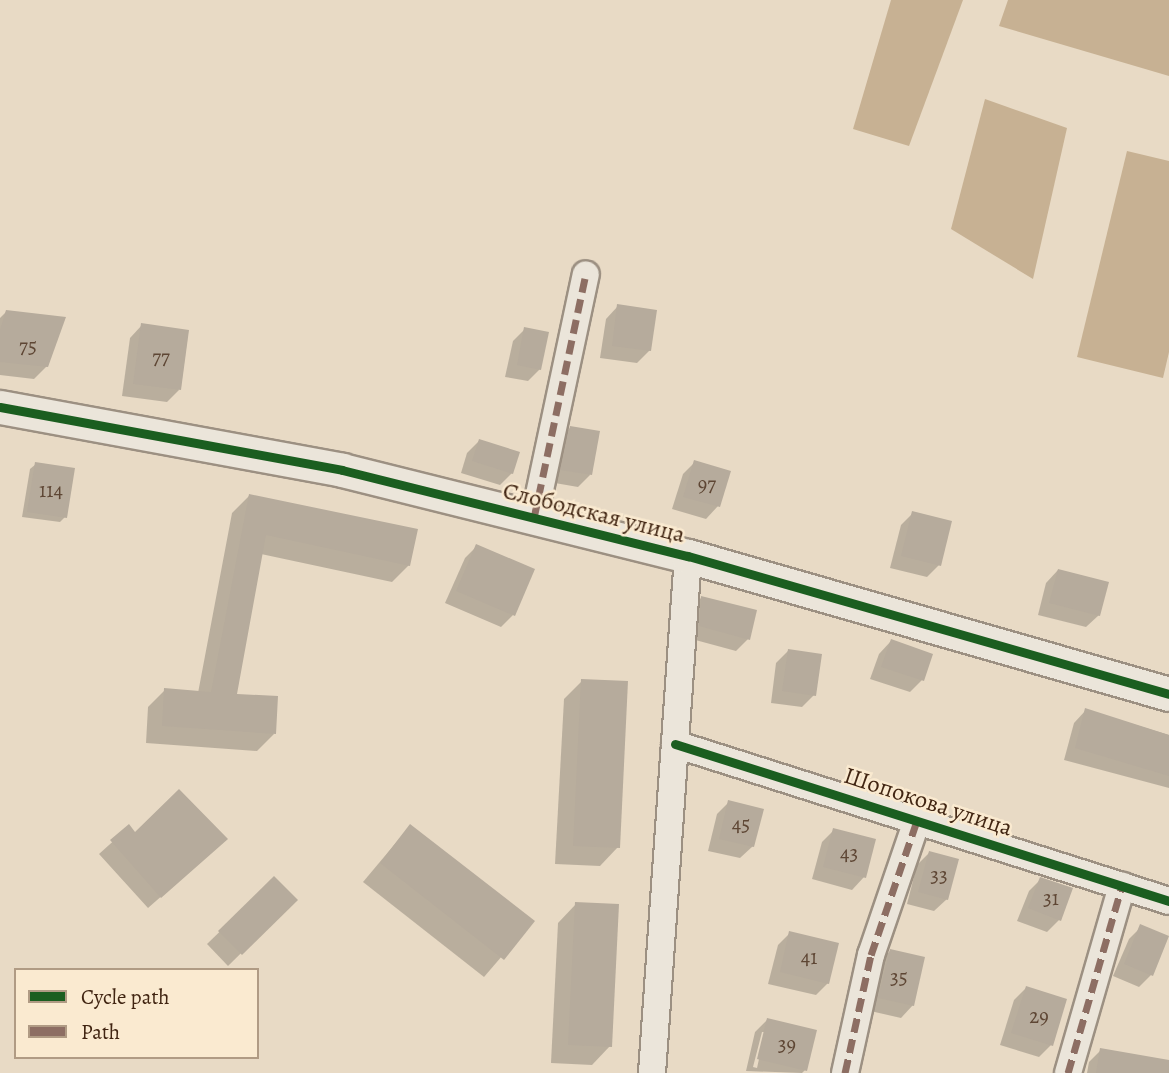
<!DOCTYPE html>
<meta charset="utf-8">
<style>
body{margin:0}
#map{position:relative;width:1169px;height:1073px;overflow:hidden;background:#e8dac5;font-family:Alegreya,serif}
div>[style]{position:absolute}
.water>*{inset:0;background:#c7b193}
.shadow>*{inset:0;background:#0003}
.building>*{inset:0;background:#b6ab9c}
.roads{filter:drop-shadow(2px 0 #9c9082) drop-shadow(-2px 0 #9c9082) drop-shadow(0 2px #9c9082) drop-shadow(0 -2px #9c9082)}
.minor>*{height:26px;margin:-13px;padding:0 13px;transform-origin:13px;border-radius:13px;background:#ebe5da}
.tertiary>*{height:33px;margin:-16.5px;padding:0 16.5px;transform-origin:16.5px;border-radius:16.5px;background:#ebe5da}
.quiet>*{height:7px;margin-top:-3.5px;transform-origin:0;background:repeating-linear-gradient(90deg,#8d6e63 0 14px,transparent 0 21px)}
.cycleway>*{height:9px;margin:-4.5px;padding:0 4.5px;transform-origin:4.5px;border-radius:4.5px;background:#1b5e20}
span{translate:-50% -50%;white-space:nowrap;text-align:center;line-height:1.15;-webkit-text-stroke:5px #faead0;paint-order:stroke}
.number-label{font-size:21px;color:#5e4634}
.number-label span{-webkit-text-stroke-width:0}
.street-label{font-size:24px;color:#412512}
.legend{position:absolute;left:14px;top:968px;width:245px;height:91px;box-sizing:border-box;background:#faead0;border:2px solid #b09b84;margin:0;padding:9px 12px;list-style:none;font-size:21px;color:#412512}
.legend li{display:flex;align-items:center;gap:14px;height:35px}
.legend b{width:35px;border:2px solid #b09b84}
</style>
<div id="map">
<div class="water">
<i style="clip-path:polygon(891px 0,963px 0,909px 146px,853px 129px)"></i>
<i style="clip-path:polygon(1008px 0,1169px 0,1169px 76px,999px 26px)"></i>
<i style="clip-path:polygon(985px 99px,1067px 128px,1033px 279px,951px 229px)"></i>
<i style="clip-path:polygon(1127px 151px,1169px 161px,1169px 352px,1163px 378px,1077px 357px)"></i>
</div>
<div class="shadow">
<i style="clip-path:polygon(618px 306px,650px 350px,637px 363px,600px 358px,606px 319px)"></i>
<i style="clip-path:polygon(6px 312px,47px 366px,34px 379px,0 375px,0 318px)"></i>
<i style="clip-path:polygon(142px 325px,179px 390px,167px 402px,122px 396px,130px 338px)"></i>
<i style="clip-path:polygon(525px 329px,540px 369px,528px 381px,505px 377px,513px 341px)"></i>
<i style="clip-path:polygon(570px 428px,590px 475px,578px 487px,549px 482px,558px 440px)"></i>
<i style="clip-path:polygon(479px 441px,512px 473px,500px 485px,461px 473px,467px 453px)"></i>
<i style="clip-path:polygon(695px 462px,718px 506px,706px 519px,672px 509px,683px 474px)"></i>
<i style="clip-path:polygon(36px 464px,65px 517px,60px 522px,22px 517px,30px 469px)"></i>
<i style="clip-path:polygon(249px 496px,409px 565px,392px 582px,261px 554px,235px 695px,274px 734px,257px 751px,146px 743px,148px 707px,165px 690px,198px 693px,232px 513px)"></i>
<i style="clip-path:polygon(913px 513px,939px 565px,927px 577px,890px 568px,901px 525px)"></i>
<i style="clip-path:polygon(477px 546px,513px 615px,501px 627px,445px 603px,465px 558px)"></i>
<i style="clip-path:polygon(1058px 570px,1099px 615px,1086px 627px,1038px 615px,1046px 583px)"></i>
<i style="clip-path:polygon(702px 597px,748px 639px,736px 651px,688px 638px,689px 610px)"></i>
<i style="clip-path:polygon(891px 641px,922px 680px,910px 692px,870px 679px,879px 654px)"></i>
<i style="clip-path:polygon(788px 651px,814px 695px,802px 707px,771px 703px,776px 663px)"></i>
<i style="clip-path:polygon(582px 681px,618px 847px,600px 866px,555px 864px,564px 699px)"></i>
<i style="clip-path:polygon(1086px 710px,1169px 735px,1169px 788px,1064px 760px,1074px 723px)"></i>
<i style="clip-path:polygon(729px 802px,753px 846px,740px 858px,708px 851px,717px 814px)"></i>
<i style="clip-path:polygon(410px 826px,532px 921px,484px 977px,363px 882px)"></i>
<i style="clip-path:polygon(129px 827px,135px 834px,213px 851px,148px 908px,99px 854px)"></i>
<i style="clip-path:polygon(834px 830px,864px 877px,852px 890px,812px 879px,822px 842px)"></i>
<i style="clip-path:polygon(929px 853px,947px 899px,934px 911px,907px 904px,917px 865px)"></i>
<i style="clip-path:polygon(274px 879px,295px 900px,228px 966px,207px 944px)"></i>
<i style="clip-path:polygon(1041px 879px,1059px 920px,1047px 932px,1017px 921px,1029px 891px)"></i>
<i style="clip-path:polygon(576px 904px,610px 1046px,592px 1065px,551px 1063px,558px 923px)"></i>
<i style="clip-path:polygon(1141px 927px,1151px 975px,1139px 987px,1113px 976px,1129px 939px)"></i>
<i style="clip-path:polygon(790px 933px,828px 983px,816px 995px,768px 984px,778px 945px)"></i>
<i style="clip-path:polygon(890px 951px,913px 1005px,901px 1018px,866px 1010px,878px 963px)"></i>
<i style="clip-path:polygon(1026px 988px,1051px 1045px,1039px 1057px,1000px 1045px,1014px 1000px)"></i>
<i style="clip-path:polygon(evenodd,767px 1020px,805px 1070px,802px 1073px,746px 1071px,755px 1032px,767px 1020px,762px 1032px,765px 1032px,757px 1068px,753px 1067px,762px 1032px)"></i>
<i style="clip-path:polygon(1101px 1050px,1134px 1073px,1087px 1073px,1089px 1062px)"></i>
</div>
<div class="building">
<i style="clip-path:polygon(617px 304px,657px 310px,651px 351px,612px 346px)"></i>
<i style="clip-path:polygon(6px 310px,66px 317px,48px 367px,0 362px,0 330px)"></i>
<i style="clip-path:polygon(141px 323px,189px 330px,181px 390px,133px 384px)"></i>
<i style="clip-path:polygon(524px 327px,549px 332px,541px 370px,517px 365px)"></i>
<i style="clip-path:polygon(570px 426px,600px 431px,592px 475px,560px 470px)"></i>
<i style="clip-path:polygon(479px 439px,520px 452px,513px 474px,472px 461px)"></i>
<i style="clip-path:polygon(694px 460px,731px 471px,720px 507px,683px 497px)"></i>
<i style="clip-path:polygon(35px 462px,75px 468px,67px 518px,27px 512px)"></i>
<i style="clip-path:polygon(249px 494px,418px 529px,410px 566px,266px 535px,237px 694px,278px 696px,276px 734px,162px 726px,164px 688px,211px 692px)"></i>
<i style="clip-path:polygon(912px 511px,952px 521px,941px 566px,901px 556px)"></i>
<i style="clip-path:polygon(476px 544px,535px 569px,515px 616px,456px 591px)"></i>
<i style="clip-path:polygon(1058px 569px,1109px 582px,1100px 616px,1049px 603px)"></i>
<i style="clip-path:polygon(701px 596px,757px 610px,750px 640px,699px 626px)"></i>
<i style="clip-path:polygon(891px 639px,933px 654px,924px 681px,881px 667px)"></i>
<i style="clip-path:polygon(788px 649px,822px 654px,816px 696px,782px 691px)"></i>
<i style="clip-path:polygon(581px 679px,628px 681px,620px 848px,573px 846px)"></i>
<i style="clip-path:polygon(1085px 708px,1169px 735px,1169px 776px,1075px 748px)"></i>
<i style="clip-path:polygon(179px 789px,228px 839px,161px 898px,110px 840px,129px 824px,135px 832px)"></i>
<i style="clip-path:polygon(728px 800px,764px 809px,754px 847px,719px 839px)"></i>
<i style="clip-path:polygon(410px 824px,535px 921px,504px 960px,380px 863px)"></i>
<i style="clip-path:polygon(833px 828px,876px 839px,866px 878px,823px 867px)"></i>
<i style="clip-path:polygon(929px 851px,959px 859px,948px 900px,918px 892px)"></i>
<i style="clip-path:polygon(274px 876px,298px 900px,242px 955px,218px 931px)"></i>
<i style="clip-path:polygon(1040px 877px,1073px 888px,1061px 921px,1028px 908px)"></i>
<i style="clip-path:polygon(575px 902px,619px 904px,612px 1047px,568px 1045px)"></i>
<i style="clip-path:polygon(1140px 924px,1169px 936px,1153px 976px,1124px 964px)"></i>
<i style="clip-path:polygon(789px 931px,839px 943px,829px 984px,780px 972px)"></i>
<i style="clip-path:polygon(890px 949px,925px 957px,914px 1006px,878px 998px)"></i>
<i style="clip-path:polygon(1026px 986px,1067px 999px,1053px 1046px,1011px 1033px)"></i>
<i style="clip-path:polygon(767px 1018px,817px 1030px,807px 1071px,757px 1059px)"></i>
<i style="clip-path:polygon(1100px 1048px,1169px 1060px,1169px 1073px,1096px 1073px)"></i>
</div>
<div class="roads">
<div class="minor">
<i style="left:534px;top:518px;width:249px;rotate:-78deg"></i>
<i style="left:675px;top:744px;width:518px;rotate:17.63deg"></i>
<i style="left:652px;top:1073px;width:518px;rotate:-86.02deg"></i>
<i style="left:845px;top:1073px;width:121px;rotate:-77.6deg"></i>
<i style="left:871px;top:955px;width:145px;rotate:-71.1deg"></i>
<i style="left:1068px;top:1073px;width:195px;rotate:-73.9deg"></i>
</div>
<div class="tertiary">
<i style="left:0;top:407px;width:348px;rotate:10.4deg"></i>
<i style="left:342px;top:470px;width:357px;rotate:14deg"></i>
<i style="left:688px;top:556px;width:500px;rotate:16.01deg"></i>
</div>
</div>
<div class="quiet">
<i style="left:534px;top:518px;width:249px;rotate:-78deg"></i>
<i style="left:845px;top:1073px;width:121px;rotate:-77.6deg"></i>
<i style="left:871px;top:955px;width:145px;rotate:-71.1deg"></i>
<i style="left:1068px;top:1073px;width:195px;rotate:-73.9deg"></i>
</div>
<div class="cycleway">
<i style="left:0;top:407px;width:348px;rotate:10.4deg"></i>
<i style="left:342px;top:470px;width:357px;rotate:14deg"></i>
<i style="left:688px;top:556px;width:500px;rotate:16.01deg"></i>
<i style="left:675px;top:744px;width:518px;rotate:17.63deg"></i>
</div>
<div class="number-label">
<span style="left:28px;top:346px">75</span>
<span style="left:161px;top:357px">77</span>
<span style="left:707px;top:484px">97</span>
<span style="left:51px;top:490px">114</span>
<span style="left:741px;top:824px">45</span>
<span style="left:849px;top:853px">43</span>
<span style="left:939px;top:875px">33</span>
<span style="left:1051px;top:898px">31</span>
<span style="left:809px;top:957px">41</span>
<span style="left:899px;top:977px">35</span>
<span style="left:1039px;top:1016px">29</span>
<span style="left:787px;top:1044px">39</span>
</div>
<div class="street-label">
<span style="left:594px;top:513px;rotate:14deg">Слободская улица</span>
<span style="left:928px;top:802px;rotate:18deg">Шопокова улица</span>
</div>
<ul class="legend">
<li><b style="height:9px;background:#1b5e20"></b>Cycle path</li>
<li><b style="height:9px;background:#8d6e63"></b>Path</li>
</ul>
</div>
